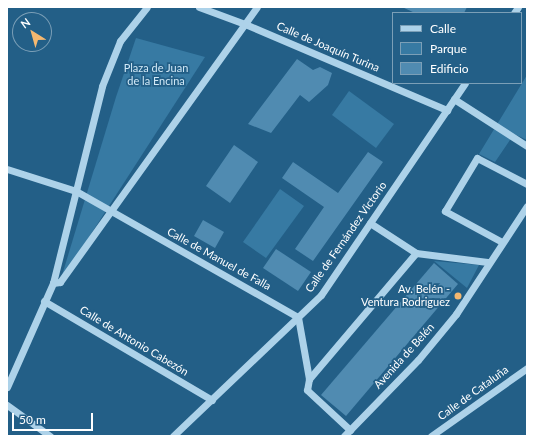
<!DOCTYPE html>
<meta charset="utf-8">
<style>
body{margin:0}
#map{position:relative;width:534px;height:443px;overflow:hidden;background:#235f87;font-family:Lato,sans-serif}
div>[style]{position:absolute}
.green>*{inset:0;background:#377aa3}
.building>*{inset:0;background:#508bb1}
.minor>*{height:7px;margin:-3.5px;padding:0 3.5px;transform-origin:3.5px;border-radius:3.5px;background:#add2e9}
.dots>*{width:11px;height:11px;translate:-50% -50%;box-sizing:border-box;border:2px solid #235f87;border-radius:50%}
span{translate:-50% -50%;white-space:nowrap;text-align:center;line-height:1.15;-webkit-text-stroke:3.5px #235f87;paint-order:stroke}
.street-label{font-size:11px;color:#fff}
.park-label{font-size:11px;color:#d1e9f7}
.poi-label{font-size:11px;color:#fff}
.right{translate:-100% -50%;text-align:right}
.frame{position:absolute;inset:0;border:8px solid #fff;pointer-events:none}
.legend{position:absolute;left:392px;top:12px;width:130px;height:72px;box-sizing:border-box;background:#235f87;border:1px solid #7b9fb7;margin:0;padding:5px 7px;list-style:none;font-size:12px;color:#fff}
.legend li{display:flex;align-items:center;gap:8px;height:20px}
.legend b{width:20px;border:1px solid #7b9fb7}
.north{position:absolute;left:12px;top:12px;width:40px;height:40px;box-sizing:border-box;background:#235f87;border:1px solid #7b9fb7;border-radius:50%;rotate:323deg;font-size:11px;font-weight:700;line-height:16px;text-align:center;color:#fff}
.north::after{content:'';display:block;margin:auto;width:14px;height:18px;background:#f5b870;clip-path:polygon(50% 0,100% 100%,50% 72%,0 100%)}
.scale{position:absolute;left:12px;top:413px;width:81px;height:18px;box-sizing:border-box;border:2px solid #fff;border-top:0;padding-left:5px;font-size:12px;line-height:14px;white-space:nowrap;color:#fff;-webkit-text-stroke:3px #235f87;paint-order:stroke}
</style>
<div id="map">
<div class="green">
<i style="clip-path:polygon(136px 38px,205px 57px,60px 282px,116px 97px)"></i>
<i style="clip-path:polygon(527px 75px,527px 140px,514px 134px,495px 162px,479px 154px)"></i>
<i style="clip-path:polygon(349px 91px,394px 124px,376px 148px,332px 115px)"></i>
<i style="clip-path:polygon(280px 189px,304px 206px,266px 258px,243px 242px)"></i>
<i style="clip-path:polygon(434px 261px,479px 265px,467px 288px)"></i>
</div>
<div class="building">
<i style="clip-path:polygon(402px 7px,467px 7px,464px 13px,415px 13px)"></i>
<i style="clip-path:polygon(297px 59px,313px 70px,320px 67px,332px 73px,328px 85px,309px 102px,300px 95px,271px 133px,248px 124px)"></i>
<i style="clip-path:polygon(234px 145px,258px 162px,230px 203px,206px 186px)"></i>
<i style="clip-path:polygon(368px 152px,383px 162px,313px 261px,295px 249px,324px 207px,282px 178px,293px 162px,338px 193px)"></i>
<i style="clip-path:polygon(203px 220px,224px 232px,215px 248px,194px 236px)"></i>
<i style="clip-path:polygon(276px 249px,311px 272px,298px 291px,263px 268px)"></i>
<i style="clip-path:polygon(434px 263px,458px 284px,346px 416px,321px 395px)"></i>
</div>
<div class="minor">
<i style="left:199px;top:7px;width:49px;rotate:20.3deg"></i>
<i style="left:245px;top:24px;width:220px;rotate:23.1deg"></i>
<i style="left:514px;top:13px;width:7px;rotate:-56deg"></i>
<i style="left:454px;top:99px;width:87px;rotate:32.8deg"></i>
<i style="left:7px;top:169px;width:72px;rotate:17.7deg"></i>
<i style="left:76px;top:191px;width:255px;rotate:29.6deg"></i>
<i style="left:298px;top:317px;width:63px;rotate:79.9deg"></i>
<i style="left:309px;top:379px;width:11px;rotate:100deg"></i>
<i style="left:307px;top:390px;width:59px;rotate:42.9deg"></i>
<i style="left:370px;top:223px;width:55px;rotate:33.1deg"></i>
<i style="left:416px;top:253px;width:72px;rotate:7.2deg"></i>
<i style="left:502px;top:242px;width:65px;rotate:-151.5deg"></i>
<i style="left:445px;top:211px;width:62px;rotate:-58.9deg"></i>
<i style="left:477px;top:158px;width:56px;rotate:27.5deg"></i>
<i style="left:53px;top:283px;width:7px;rotate:-8deg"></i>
<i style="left:60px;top:282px;width:338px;rotate:-54.4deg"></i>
<i style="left:44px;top:301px;width:195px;rotate:30.5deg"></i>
<i style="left:309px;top:379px;width:165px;rotate:-49.7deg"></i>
<i style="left:7px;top:387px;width:114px;rotate:-66.1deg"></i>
<i style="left:53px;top:283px;width:203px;rotate:-76deg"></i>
<i style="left:102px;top:86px;width:48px;rotate:-68.2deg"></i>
<i style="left:120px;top:41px;width:43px;rotate:-51.5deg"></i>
<i style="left:7px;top:405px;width:53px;rotate:35.8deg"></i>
<i style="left:173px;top:436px;width:204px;rotate:-43.6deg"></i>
<i style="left:321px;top:295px;width:256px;rotate:-55.8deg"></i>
<i style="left:344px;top:436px;width:106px;rotate:-45.8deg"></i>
<i style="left:418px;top:360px;width:60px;rotate:-50.4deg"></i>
<i style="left:456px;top:314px;width:129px;rotate:-56.7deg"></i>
<i style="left:431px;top:436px;width:118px;rotate:-35.3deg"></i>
</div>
<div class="dots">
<i style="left:458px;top:296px;background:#f5b870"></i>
</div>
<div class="street-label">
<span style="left:328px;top:47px;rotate:23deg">Calle de Joaquín Turina</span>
<span style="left:346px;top:237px;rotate:-55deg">Calle de Fernández Victorio</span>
<span style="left:219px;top:259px;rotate:29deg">Calle de Manuel de Falla</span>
<span style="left:134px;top:341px;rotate:31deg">Calle de Antonio Cabezón</span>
<span style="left:404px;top:356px;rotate:-48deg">Avenida de Belén</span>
<span style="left:473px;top:393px;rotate:-36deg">Calle de Cataluña</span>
</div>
<div class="park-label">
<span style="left:156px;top:75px">Plaza de Juan<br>de la Encina</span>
</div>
<div class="poi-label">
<span class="right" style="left:450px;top:296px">Av. Belén -<br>Ventura Rodriguez</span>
</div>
<div class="frame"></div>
<ul class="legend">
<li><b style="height:5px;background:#add2e9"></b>Calle</li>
<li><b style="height:11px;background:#377aa3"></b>Parque</li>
<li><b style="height:11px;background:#508bb1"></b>Edificio</li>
</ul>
<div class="north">N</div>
<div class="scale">50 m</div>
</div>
